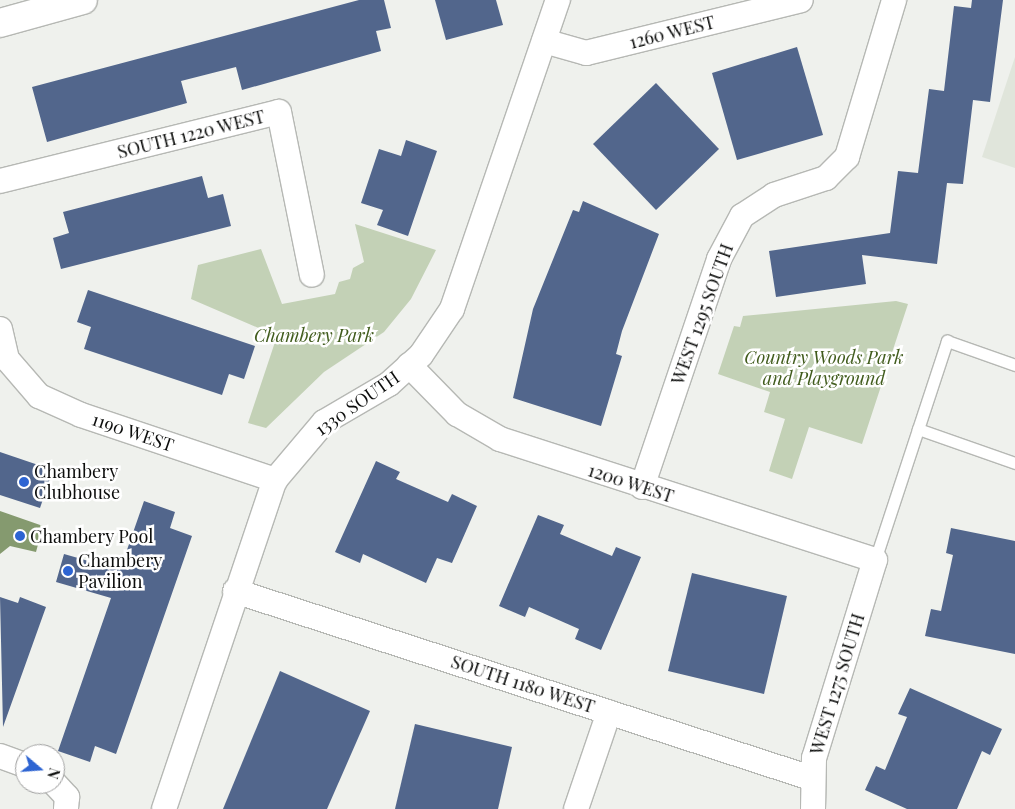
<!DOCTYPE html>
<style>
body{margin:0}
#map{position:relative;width:1015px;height:809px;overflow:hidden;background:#eff1ed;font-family:"Playfair Display",serif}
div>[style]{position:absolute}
.built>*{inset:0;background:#e0e5db}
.green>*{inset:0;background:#c3d1b6}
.water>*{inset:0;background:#859a6f}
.building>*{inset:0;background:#52668c}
.roads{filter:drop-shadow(1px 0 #b6b8b4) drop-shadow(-1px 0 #b6b8b4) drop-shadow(0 1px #b6b8b4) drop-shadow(0 -1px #b6b8b4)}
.lane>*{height:11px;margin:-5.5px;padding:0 5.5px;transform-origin:5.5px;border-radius:5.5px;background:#fff}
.street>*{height:24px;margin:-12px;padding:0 12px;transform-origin:12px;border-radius:12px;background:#fff}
.secondary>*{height:28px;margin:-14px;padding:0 14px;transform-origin:14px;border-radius:14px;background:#fff}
.dots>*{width:14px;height:14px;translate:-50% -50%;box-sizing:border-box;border:2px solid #fff;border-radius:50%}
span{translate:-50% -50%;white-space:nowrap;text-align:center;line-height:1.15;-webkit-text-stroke:5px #fff;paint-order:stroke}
.street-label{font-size:18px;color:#0c0d0c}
.park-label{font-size:18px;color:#415c1d;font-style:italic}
.poi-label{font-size:18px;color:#0c0d0c}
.left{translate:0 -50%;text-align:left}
.north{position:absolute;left:15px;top:744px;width:50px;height:50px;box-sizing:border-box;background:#fff;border:1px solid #9e9e9e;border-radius:50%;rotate:108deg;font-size:14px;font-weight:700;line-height:20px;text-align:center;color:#0c0d0c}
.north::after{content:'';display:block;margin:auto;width:18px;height:22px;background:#2d64d2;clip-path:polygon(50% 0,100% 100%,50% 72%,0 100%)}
</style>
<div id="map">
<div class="built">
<i style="clip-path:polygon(1015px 57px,1015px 168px,982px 157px)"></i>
</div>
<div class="green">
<i style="clip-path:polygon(355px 224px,436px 250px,411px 299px,384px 332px,324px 372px,266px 428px,248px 423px,277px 336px,191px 299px,198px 265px,261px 249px,282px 304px,335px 294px,339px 282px,350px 279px,353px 268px,364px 262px)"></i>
<i style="clip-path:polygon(896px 301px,908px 304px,862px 444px,809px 427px,792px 479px,769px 471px,785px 419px,764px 412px,770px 392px,718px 374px,734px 326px,740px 327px,743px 316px)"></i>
</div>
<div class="water">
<i style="clip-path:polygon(0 511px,43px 526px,36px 552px,10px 546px,0 554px)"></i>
</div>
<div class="building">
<i style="clip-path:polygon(359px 0,384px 0,391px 28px,376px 31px,381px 51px,242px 90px,236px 67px,181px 81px,187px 103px,47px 142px,32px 87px)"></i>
<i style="clip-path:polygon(435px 0,496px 0,503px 25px,446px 40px)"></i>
<i style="clip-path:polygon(972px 0,1003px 0,990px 102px,973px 100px,963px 184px,947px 183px,937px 264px,862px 255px,866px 284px,776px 297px,769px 251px,890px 233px,898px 171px,918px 173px,929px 89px,944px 91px,954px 6px,971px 8px)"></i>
<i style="clip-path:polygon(797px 47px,823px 135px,737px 160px,712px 73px)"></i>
<i style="clip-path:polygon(656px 83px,719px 149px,656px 210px,593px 144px)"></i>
<i style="clip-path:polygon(406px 140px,437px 151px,408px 236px,377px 225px,383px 210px,361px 203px,379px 149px,401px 156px)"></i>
<i style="clip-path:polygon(202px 176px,208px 198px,223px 194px,231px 226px,61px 269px,53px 238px,69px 233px,63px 212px)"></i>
<i style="clip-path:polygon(583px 201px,659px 234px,622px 331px,616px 354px,622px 356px,601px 426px,513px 398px,533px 309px,573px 210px,579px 212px)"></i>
<i style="clip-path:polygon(88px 290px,255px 346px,244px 379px,229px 374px,222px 395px,84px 349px,91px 327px,77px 322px)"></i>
<i style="clip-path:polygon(0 452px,53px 470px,40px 508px,0 495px)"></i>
<i style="clip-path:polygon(376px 461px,400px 472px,396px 479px,448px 502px,452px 494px,477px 506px,452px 563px,437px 558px,426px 583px,363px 554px,360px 563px,335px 552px)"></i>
<i style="clip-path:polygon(144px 501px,175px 512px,170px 528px,192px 536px,116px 754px,95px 746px,90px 762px,58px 751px,111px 598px,56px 582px,64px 554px,120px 570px)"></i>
<i style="clip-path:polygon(538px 515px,564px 525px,560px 534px,612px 556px,616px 547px,641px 557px,601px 650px,575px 639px,579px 629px,529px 607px,525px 617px,499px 606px)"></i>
<i style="clip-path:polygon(951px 528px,1015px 541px,1015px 654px,925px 636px,931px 609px,941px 611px,953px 555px,946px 553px)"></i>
<i style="clip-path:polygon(692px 573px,787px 596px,764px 694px,668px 671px)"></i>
<i style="clip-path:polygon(0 597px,18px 603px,20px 597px,46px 607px,3px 727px)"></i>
<i style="clip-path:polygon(280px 671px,370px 711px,327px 809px,223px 809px)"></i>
<i style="clip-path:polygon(910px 688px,1002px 729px,990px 755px,982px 751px,957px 809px,907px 809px,865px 790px,876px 766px,885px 770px,907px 717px,898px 714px)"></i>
<i style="clip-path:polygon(415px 724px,512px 747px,498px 809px,395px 809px)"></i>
</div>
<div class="roads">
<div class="lane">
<i style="left:918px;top:429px;width:103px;rotate:19.3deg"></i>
<i style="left:875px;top:560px;width:231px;rotate:-71.8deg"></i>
<i style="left:947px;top:341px;width:72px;rotate:19.4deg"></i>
</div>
<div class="street">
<i style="left:544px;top:41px;width:44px;rotate:15.9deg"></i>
<i style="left:586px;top:53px;width:221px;rotate:-13.8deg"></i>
<i style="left:0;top:181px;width:287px;rotate:-13.9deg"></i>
<i style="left:279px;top:112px;width:166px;rotate:78.6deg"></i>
<i style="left:0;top:329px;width:31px;rotate:77deg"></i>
<i style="left:7px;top:359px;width:49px;rotate:49.1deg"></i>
<i style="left:39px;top:396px;width:46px;rotate:24.3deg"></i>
<i style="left:81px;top:415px;width:205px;rotate:18.5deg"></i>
<i style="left:409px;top:365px;width:69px;rotate:45.6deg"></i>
<i style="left:457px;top:414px;width:50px;rotate:30.2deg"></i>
<i style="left:500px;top:439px;width:394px;rotate:17.9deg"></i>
<i style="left:875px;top:560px;width:207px;rotate:107.1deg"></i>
<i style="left:814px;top:758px;width:51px;rotate:91.1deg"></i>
<i style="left:642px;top:487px;width:241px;rotate:-71.3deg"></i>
<i style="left:719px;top:259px;width:49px;rotate:-61.9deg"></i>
<i style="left:742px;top:216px;width:38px;rotate:-33deg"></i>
<i style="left:774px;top:195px;width:55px;rotate:-18.1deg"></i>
<i style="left:826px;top:178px;width:30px;rotate:-45deg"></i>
<i style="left:847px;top:157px;width:164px;rotate:-73.3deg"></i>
<i style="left:235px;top:591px;width:606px;rotate:17.99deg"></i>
<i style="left:0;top:756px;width:27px;rotate:20deg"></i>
<i style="left:55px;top:784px;width:18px;rotate:47deg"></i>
<i style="left:67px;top:797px;width:12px;rotate:95deg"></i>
<i style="left:164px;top:809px;width:347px;rotate:-71.4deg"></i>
<i style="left:275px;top:480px;width:76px;rotate:-49.8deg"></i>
<i style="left:324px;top:422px;width:75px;rotate:-30.3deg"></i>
<i style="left:389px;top:384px;width:43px;rotate:-42.2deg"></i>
<i style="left:421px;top:355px;width:55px;rotate:-56deg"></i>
<i style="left:452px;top:309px;width:327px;rotate:-71.1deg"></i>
<i style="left:576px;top:809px;width:102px;rotate:-71.2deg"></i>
</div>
<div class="secondary">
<i style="left:0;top:23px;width:86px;rotate:-15.5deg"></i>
</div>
</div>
<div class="dots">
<i style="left:24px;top:482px;background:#2d64d2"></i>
<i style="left:20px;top:536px;background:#2d64d2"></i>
<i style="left:68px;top:571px;background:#2d64d2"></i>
</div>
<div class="street-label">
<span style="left:672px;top:32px;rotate:-14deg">1260 WEST</span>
<span style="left:191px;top:134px;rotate:-14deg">SOUTH 1220 WEST</span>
<span style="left:702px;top:314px;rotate:-70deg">WEST 1295 SOUTH</span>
<span style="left:357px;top:403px;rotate:-35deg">1330 SOUTH</span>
<span style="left:133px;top:432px;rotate:19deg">1190 WEST</span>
<span style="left:631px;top:483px;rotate:18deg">1200 WEST</span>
<span style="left:523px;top:684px;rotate:18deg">SOUTH 1180 WEST</span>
<span style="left:837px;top:684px;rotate:-73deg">WEST 1275 SOUTH</span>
</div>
<div class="park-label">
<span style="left:314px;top:335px">Chambery Park</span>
<span style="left:824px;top:368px">Country Woods Park<br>and Playground</span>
</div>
<div class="poi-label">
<span class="left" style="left:34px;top:482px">Chambery<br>Clubhouse</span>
<span class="left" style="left:30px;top:536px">Chambery Pool</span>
<span class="left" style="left:78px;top:571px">Chambery<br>Pavilion</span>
</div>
<div class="north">N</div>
</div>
